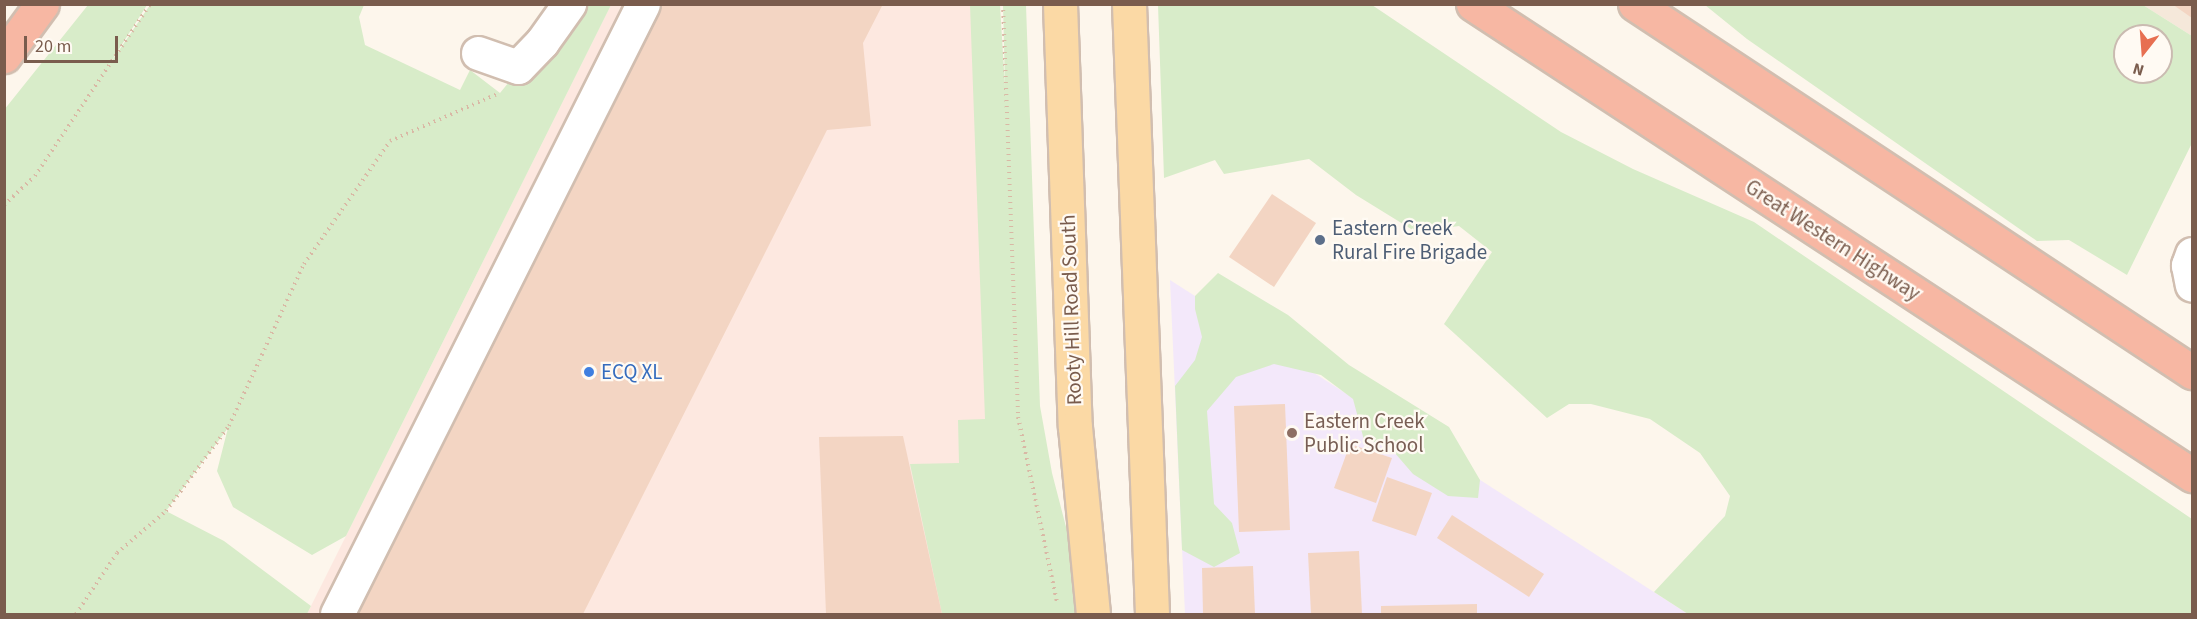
<!DOCTYPE html>
<style>
body{margin:0}
#map{position:relative;width:2197px;height:619px;overflow:hidden;background:#fdf6ec;font-family:"Source Sans 3",sans-serif}
div>[style]{position:absolute}
.residential>*{inset:0;background:#f5e8da}
.commercial>*{inset:0;background:#fde8e0}
.education>*{inset:0;background:#f3e8fa}
.green>*{inset:0;background:#d8ecc9}
.building>*{inset:0;background:#f3d5c3}
.path>*{height:4px;margin-top:-2px;transform-origin:0;background:repeating-linear-gradient(90deg,#d9b8a5 0 1.5px,transparent 0 6px)}
.roads{filter:drop-shadow(2px 0 #d1beb0) drop-shadow(-2px 0 #d1beb0) drop-shadow(0 2px #d1beb0) drop-shadow(0 -2px #d1beb0)}
.minor>*{height:33px;margin:-16.5px;padding:0 16.5px;transform-origin:16.5px;border-radius:16.5px;background:#fff}
.major>*{height:33px;margin:-16.5px;padding:0 16.5px;transform-origin:16.5px;border-radius:16.5px;background:#fbd9a5}
.highway>*{height:33px;margin:-16.5px;padding:0 16.5px;transform-origin:16.5px;border-radius:16.5px;background:#f7b7a3}
.dots>*{width:16px;height:16px;translate:-50% -50%;box-sizing:border-box;border:3px solid #fffaf3;border-radius:50%}
span{translate:-50% -50%;white-space:nowrap;text-align:center;line-height:1.15;-webkit-text-stroke:4.5px #fffaf3;paint-order:stroke}
.service-label{font-size:21px;color:#4e5e75}
.left{translate:0 -50%;text-align:left}
.street-label{font-size:21px;color:#7a5c4d}
.shop-label{font-size:21px;color:#366cbe}
.education-label{font-size:21px;color:#785e54}
.frame{position:absolute;inset:0;border:6px solid #7a5c4d;pointer-events:none}
.north{position:absolute;left:2113px;top:24px;width:60px;height:60px;box-sizing:border-box;background:#fffaf3;border:2px solid #cabbb1;border-radius:50%;rotate:197deg;font-size:16px;font-weight:700;line-height:24px;text-align:center;color:#7a5c4d}
.north::after{content:'';display:block;margin:auto;width:21px;height:27px;background:#e76f51;clip-path:polygon(50% 0,100% 100%,50% 72%,0 100%)}
.scale{position:absolute;left:24px;top:36px;width:94px;height:27px;box-sizing:border-box;border:3px solid #7a5c4d;border-top:0;padding-left:8px;font-size:18px;line-height:21px;white-space:nowrap;color:#7a5c4d;-webkit-text-stroke:4px #fffaf3;paint-order:stroke}
</style>
<div id="map">
<div class="residential">
<i style="clip-path:polygon(2143px 5px,2192px 5px,2192px 36px)"></i>
</div>
<div class="commercial">
<i style="clip-path:polygon(611px 5px,995px 5px,1049px 614px,307px 614px)"></i>
</div>
<div class="education">
<i style="clip-path:polygon(1170px 280px,1195px 296px,1688px 614px,1185px 614px)"></i>
</div>
<div class="green">
<i style="clip-path:polygon(88px 5px,147px 5px,107px 68px,150px 5px,364px 5px,359px 17px,365px 45px,460px 90px,470px 70px,500px 93px,542px 42px,569px 5px,611px 5px,346px 536px,312px 555px,233px 507px,217px 471px,228px 428px,166px 511px,224px 541px,311px 606px,307px 614px,5px 614px,4px 110px)"></i>
<i style="clip-path:polygon(970px 5px,1000px 5px,1005px 87px,1003px 5px,1026px 5px,1040px 406px,1052px 473px,1072px 550px,1080px 614px,942px 614px,910px 464px,959px 463px,958px 420px,985px 419px)"></i>
<i style="clip-path:polygon(1158px 5px,1372px 5px,1561px 132px,1633px 169px,1754px 222px,2192px 519px,2192px 614px,1688px 614px,1654px 592px,1725px 516px,1730px 496px,1700px 453px,1650px 419px,1591px 404px,1569px 404px,1547px 418px,1444px 324px,1492px 252px,1459px 226px,1416px 232px,1356px 195px,1309px 159px,1224px 174px,1215px 160px,1164px 178px)"></i>
<i style="clip-path:polygon(evenodd,1705px 5px,2143px 5px,2192px 36px,2192px 143px,2127px 275px,2069px 240px,2037px 241px,1747px 39px,1705px 5px,2125px 36px,2161px 36px,2161px 72px,2125px 72px,2125px 36px)"></i>
<i style="clip-path:polygon(1218px 273px,1288px 315px,1349px 365px,1449px 427px,1480px 480px,1478px 498px,1448px 496px,1413px 474px,1388px 445px,1364px 440px,1353px 399px,1321px 375px,1274px 364px,1236px 377px,1207px 411px,1214px 504px,1232px 523px,1240px 553px,1214px 567px,1182px 550px,1175px 386px,1195px 360px,1202px 337px,1195px 309px,1195px 296px)"></i>
</div>
<div class="building">
<i style="clip-path:polygon(657px 4px,883px 4px,863px 43px,871px 126px,827px 130px,583px 614px,351px 614px)"></i>
<i style="clip-path:polygon(2172px 4px,2192px 4px,2192px 18px)"></i>
<i style="clip-path:polygon(1272px 194px,1316px 223px,1274px 287px,1229px 257px)"></i>
<i style="clip-path:polygon(1285px 404px,1290px 530px,1239px 532px,1234px 406px)"></i>
<i style="clip-path:polygon(903px 436px,942px 614px,826px 614px,819px 437px)"></i>
<i style="clip-path:polygon(1350px 444px,1392px 458px,1376px 503px,1334px 488px)"></i>
<i style="clip-path:polygon(1387px 477px,1432px 493px,1416px 536px,1372px 521px)"></i>
<i style="clip-path:polygon(1452px 515px,1544px 574px,1529px 597px,1437px 538px)"></i>
<i style="clip-path:polygon(1359px 551px,1362px 614px,1311px 614px,1308px 553px)"></i>
<i style="clip-path:polygon(1253px 566px,1255px 614px,1203px 614px,1202px 568px)"></i>
<i style="clip-path:polygon(1477px 604px,1477px 614px,1381px 614px,1381px 606px)"></i>
</div>
<div class="path">
<i style="left:1003px;top:4px;width:413px;rotate:87.9deg"></i>
<i style="left:1018px;top:417px;width:189px;rotate:78.1deg"></i>
<i style="left:4px;top:205px;width:42px;rotate:-43.1deg"></i>
<i style="left:35px;top:176px;width:207px;rotate:-56.2deg"></i>
<i style="left:76px;top:614px;width:73px;rotate:-56.1deg"></i>
<i style="left:117px;top:553px;width:65px;rotate:-40.6deg"></i>
<i style="left:166px;top:511px;width:106px;rotate:-53.5deg"></i>
<i style="left:229px;top:426px;width:179px;rotate:-65.2deg"></i>
<i style="left:304px;top:264px;width:150px;rotate:-55deg"></i>
<i style="left:390px;top:141px;width:117px;rotate:-23.7deg"></i>
</div>
<div class="roads">
<div class="minor">
<i style="left:478px;top:53px;width:42px;rotate:19.3deg"></i>
<i style="left:518px;top:67px;width:35px;rotate:-46deg"></i>
<i style="left:542px;top:42px;width:47px;rotate:-54.6deg"></i>
<i style="left:2192px;top:254px;width:12px;rotate:110deg"></i>
<i style="left:2188px;top:265px;width:20px;rotate:79deg"></i>
<i style="left:337px;top:614px;width:682px;rotate:-63.36deg"></i>
</div>
<div class="major">
<i style="left:1060px;top:4px;width:423px;rotate:88deg"></i>
<i style="left:1075px;top:427px;width:188px;rotate:84.5deg"></i>
<i style="left:1129px;top:4px;width:610px;rotate:87.84deg"></i>
</div>
<div class="highway">
<i style="left:1473px;top:4px;width:860px;rotate:33.23deg"></i>
<i style="left:1635px;top:4px;width:668px;rotate:33.45deg"></i>
<i style="left:4px;top:56px;width:64px;rotate:-53.8deg"></i>
</div>
</div>
<div class="dots">
<i style="left:1320px;top:240px;background:#5c6f8a"></i>
<i style="left:589px;top:372px;background:#3f7fe0"></i>
<i style="left:1292px;top:433px;background:#8d6e63"></i>
</div>
<div class="service-label">
<span class="left" style="left:1332px;top:240px">Eastern Creek<br>Rural Fire Brigade</span>
</div>
<div class="street-label">
<span style="left:1833px;top:240px;rotate:33deg">Great Western Highway</span>
<span style="left:1071px;top:310px;rotate:-92deg">Rooty Hill Road South</span>
</div>
<div class="shop-label">
<span class="left" style="left:601px;top:372px">ECQ XL</span>
</div>
<div class="education-label">
<span class="left" style="left:1304px;top:433px">Eastern Creek<br>Public School</span>
</div>
<div class="frame"></div>
<div class="north">N</div>
<div class="scale">20 m</div>
</div>
